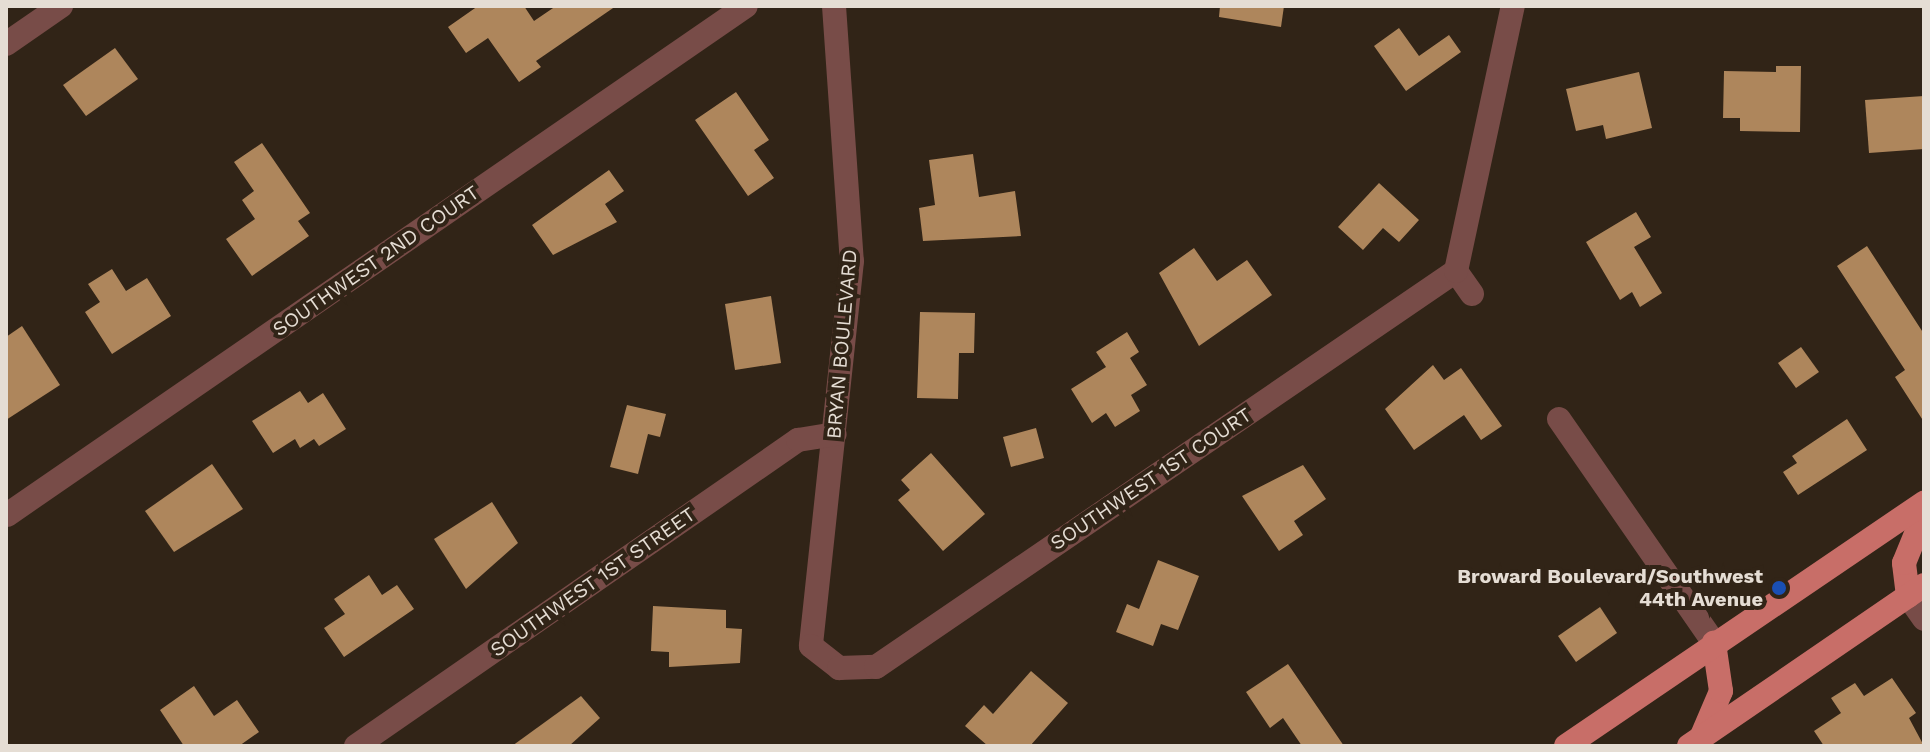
<!DOCTYPE html>
<style>
body{margin:0}
#map{position:relative;width:1930px;height:752px;overflow:hidden;background:#312417;font-family:"Work Sans",sans-serif}
div>[style]{position:absolute}
.building>*{inset:0;background:#ae865c}
.minor>*{height:24px;margin:-12px;padding:0 12px;transform-origin:12px;border-radius:12px;background:#784c48}
.major>*{height:24px;margin:-12px;padding:0 12px;transform-origin:12px;border-radius:12px;background:#c86e68}
.dots>*{width:22px;height:22px;translate:-50% -50%;box-sizing:border-box;border:4px solid #312417;border-radius:50%}
span{translate:-50% -50%;white-space:nowrap;text-align:center;line-height:1.15;-webkit-text-stroke:8px #312417;paint-order:stroke}
.street-label{font-size:20px;color:#e5ddd4}
.poi-label{font-size:20px;color:#e5ddd4;font-weight:700}
.right{translate:-100% -50%;text-align:right}
.frame{position:absolute;inset:0;border:8px solid #e5ddd4;pointer-events:none}
</style>
<div id="map">
<div class="building">
<i style="clip-path:polygon(478px 6px,524px 6px,534px 21px,556px 6px,616px 6px,536px 61px,541px 67px,519px 82px,488px 38px,466px 53px,448px 27px)"></i>
<i style="clip-path:polygon(1220px 6px,1284px 6px,1281px 27px,1219px 17px)"></i>
<i style="clip-path:polygon(1399px 28px,1419px 56px,1449px 35px,1461px 52px,1406px 91px,1374px 46px)"></i>
<i style="clip-path:polygon(115px 48px,138px 79px,86px 116px,63px 85px)"></i>
<i style="clip-path:polygon(1776px 66px,1801px 66px,1800px 132px,1740px 131px,1740px 118px,1723px 118px,1724px 71px,1776px 72px)"></i>
<i style="clip-path:polygon(1639px 72px,1652px 128px,1606px 139px,1603px 125px,1576px 131px,1566px 89px)"></i>
<i style="clip-path:polygon(736px 92px,769px 140px,754px 150px,774px 178px,748px 196px,695px 120px)"></i>
<i style="clip-path:polygon(1924px 96px,1924px 149px,1869px 153px,1865px 100px)"></i>
<i style="clip-path:polygon(262px 143px,310px 213px,298px 221px,309px 236px,252px 276px,226px 239px,255px 219px,242px 200px,254px 191px,234px 162px)"></i>
<i style="clip-path:polygon(973px 154px,979px 197px,1015px 191px,1021px 236px,923px 241px,919px 208px,935px 205px,929px 160px)"></i>
<i style="clip-path:polygon(609px 170px,624px 191px,605px 204px,617px 222px,553px 255px,532px 225px)"></i>
<i style="clip-path:polygon(1379px 183px,1419px 220px,1399px 242px,1383px 228px,1363px 250px,1338px 227px)"></i>
<i style="clip-path:polygon(1636px 212px,1651px 237px,1634px 247px,1662px 293px,1640px 307px,1632px 292px,1620px 300px,1586px 242px)"></i>
<i style="clip-path:polygon(1867px 246px,1924px 334px,1924px 422px,1895px 377px,1905px 370px,1837px 266px)"></i>
<i style="clip-path:polygon(1194px 248px,1217px 281px,1247px 260px,1272px 295px,1199px 346px,1159px 273px)"></i>
<i style="clip-path:polygon(112px 269px,126px 291px,147px 278px,171px 316px,112px 354px,85px 312px,100px 302px,88px 284px)"></i>
<i style="clip-path:polygon(771px 296px,781px 363px,735px 370px,725px 304px)"></i>
<i style="clip-path:polygon(920px 312px,975px 313px,974px 353px,959px 353px,958px 399px,917px 398px)"></i>
<i style="clip-path:polygon(22px 326px,60px 385px,6px 420px,6px 337px)"></i>
<i style="clip-path:polygon(1127px 332px,1139px 352px,1130px 358px,1147px 385px,1131px 395px,1140px 411px,1115px 427px,1106px 413px,1092px 423px,1071px 389px,1106px 367px,1096px 352px)"></i>
<i style="clip-path:polygon(1801px 347px,1819px 372px,1796px 388px,1778px 363px)"></i>
<i style="clip-path:polygon(1433px 365px,1444px 380px,1461px 368px,1502px 426px,1481px 440px,1464px 415px,1414px 450px,1385px 409px)"></i>
<i style="clip-path:polygon(300px 391px,308px 403px,323px 393px,346px 429px,319px 446px,314px 439px,300px 448px,295px 439px,273px 453px,252px 421px)"></i>
<i style="clip-path:polygon(627px 405px,666px 414px,660px 437px,648px 434px,638px 474px,610px 467px)"></i>
<i style="clip-path:polygon(1847px 419px,1867px 450px,1798px 495px,1783px 472px,1797px 463px,1792px 456px)"></i>
<i style="clip-path:polygon(1036px 428px,1044px 458px,1011px 467px,1003px 437px)"></i>
<i style="clip-path:polygon(931px 453px,985px 514px,943px 551px,898px 500px,910px 490px,901px 480px)"></i>
<i style="clip-path:polygon(212px 464px,243px 509px,174px 552px,145px 511px)"></i>
<i style="clip-path:polygon(1303px 465px,1326px 499px,1294px 521px,1303px 535px,1279px 551px,1242px 496px)"></i>
<i style="clip-path:polygon(492px 502px,518px 543px,466px 589px,434px 539px)"></i>
<i style="clip-path:polygon(1158px 560px,1199px 576px,1178px 630px,1161px 624px,1153px 646px,1116px 632px,1127px 604px,1139px 609px)"></i>
<i style="clip-path:polygon(369px 575px,382px 595px,397px 585px,414px 609px,344px 657px,324px 628px,345px 614px,334px 599px)"></i>
<i style="clip-path:polygon(653px 606px,726px 610px,726px 628px,742px 629px,740px 663px,669px 667px,669px 652px,651px 651px)"></i>
<i style="clip-path:polygon(1600px 607px,1617px 633px,1576px 662px,1558px 636px)"></i>
<i style="clip-path:polygon(1288px 664px,1344px 746px,1302px 746px,1283px 718px,1270px 728px,1246px 692px)"></i>
<i style="clip-path:polygon(1031px 671px,1068px 703px,1030px 746px,988px 746px,965px 726px,984px 705px,993px 714px)"></i>
<i style="clip-path:polygon(1892px 678px,1916px 713px,1909px 718px,1924px 746px,1824px 746px,1814px 731px,1841px 713px,1831px 698px,1855px 683px,1864px 696px)"></i>
<i style="clip-path:polygon(194px 686px,214px 716px,237px 700px,259px 732px,239px 746px,184px 746px,160px 710px)"></i>
<i style="clip-path:polygon(581px 696px,600px 718px,569px 746px,512px 746px)"></i>
</div>
<div class="minor">
<i style="left:834px;top:6px;width:256px;rotate:86deg"></i>
<i style="left:852px;top:261px;width:387px;rotate:96.1deg"></i>
<i style="left:811px;top:646px;width:36px;rotate:38deg"></i>
<i style="left:839px;top:668px;width:37px;rotate:-2deg"></i>
<i style="left:876px;top:667px;width:702px;rotate:-34.32deg"></i>
<i style="left:6px;top:44px;width:67px;rotate:-34.6deg"></i>
<i style="left:1472px;top:294px;width:28px;rotate:-125deg"></i>
<i style="left:1456px;top:271px;width:271px;rotate:-77.9deg"></i>
<i style="left:1559px;top:419px;width:272px;rotate:55.3deg"></i>
<i style="left:7px;top:515px;width:897px;rotate:-34.56deg"></i>
<i style="left:1908px;top:596px;width:28px;rotate:55deg"></i>
<i style="left:356px;top:746px;width:538px;rotate:-34.7deg"></i>
<i style="left:798px;top:440px;width:37px;rotate:-9deg"></i>
</div>
<div class="major">
<i style="left:1908px;top:596px;width:33px;rotate:-97deg"></i>
<i style="left:1904px;top:563px;width:53px;rotate:-67.8deg"></i>
<i style="left:1701px;top:738px;width:51px;rotate:-66.9deg"></i>
<i style="left:1721px;top:691px;width:49px;rotate:-98.3deg"></i>
<i style="left:1566px;top:746px;width:433px;rotate:-34.2deg"></i>
<i style="left:1689px;top:746px;width:285px;rotate:-34.4deg"></i>
</div>
<div class="dots">
<i style="left:1779px;top:588px;background:#1a4fb4"></i>
</div>
<div class="street-label">
<span style="left:376px;top:261px;rotate:-35deg">SOUTHWEST 2ND COURT</span>
<span style="left:842px;top:344px;rotate:-85deg">BRYAN BOULEVARD</span>
<span style="left:1151px;top:479px;rotate:-34deg">SOUTHWEST 1ST COURT</span>
<span style="left:593px;top:582px;rotate:-35deg">SOUTHWEST 1ST STREET</span>
</div>
<div class="poi-label">
<span class="right" style="left:1763px;top:588px">Broward Boulevard/Southwest<br>44th Avenue</span>
</div>
<div class="frame"></div>
</div>
